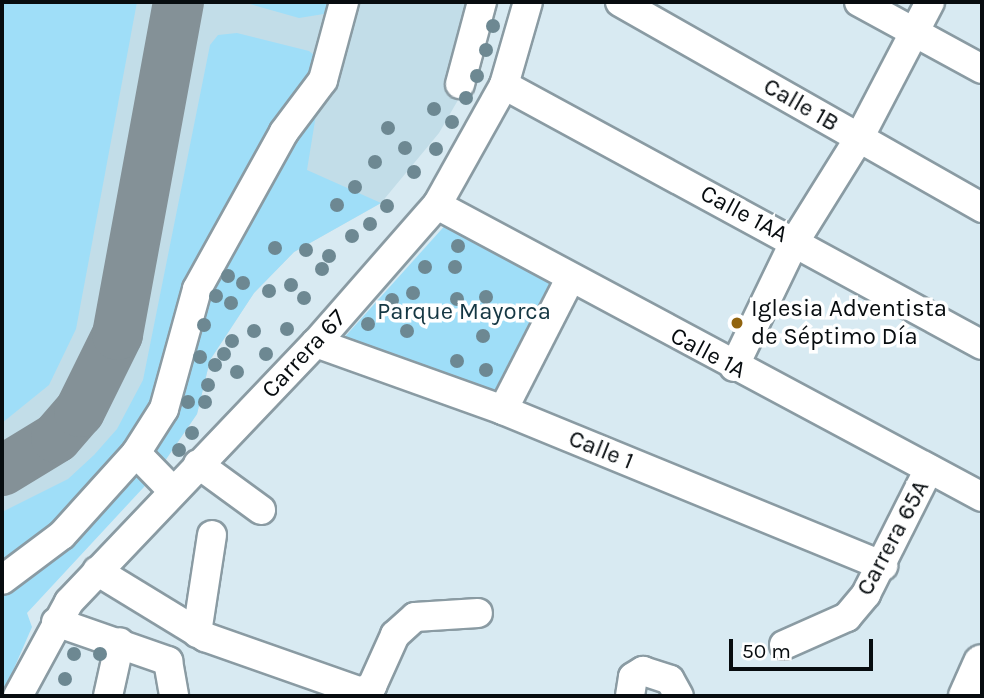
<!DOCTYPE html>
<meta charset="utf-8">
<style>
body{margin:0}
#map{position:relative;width:984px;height:698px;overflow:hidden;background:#d8eaf2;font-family:Karla,sans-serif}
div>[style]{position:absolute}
.built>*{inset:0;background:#c2dde8}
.green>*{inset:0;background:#9fdef8}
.taxiway>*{height:51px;margin:-25.5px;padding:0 25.5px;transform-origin:25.5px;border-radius:25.5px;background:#849197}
.roads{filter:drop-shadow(2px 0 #8a9ba3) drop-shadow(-2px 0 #8a9ba3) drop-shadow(0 2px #8a9ba3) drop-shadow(0 -2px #8a9ba3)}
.minor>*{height:28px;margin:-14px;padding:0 14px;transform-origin:14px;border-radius:14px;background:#fff}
.major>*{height:37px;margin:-18.5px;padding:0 18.5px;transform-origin:18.5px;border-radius:18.5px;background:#fff}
.trees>*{width:14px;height:14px;margin:-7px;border-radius:50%;background:#6d8892}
.dots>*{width:19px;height:19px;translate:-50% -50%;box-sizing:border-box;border:4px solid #fff;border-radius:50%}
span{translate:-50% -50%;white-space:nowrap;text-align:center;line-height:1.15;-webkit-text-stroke:7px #fff;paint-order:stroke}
.street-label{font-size:24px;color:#070c0f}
.poi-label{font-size:24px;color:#070c0f}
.left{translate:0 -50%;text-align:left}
.park-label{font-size:24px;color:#153743}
.frame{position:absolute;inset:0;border:4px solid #070c0f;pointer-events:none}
.scale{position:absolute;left:729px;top:639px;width:144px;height:32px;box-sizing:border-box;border:4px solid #070c0f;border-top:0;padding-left:9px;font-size:21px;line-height:24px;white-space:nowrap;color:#070c0f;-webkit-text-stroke:5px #fff;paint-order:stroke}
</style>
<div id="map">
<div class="built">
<i style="clip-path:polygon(2px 2px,495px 2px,473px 74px,439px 133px,381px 203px,294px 252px,254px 293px,210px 360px,197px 414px,156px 474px,2px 624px)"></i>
</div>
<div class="green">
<i style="clip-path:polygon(2px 2px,137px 2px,76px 329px,49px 385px,2px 423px)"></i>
<i style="clip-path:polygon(243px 2px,335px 2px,330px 13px,299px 18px)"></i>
<i style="clip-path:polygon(237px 33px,309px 51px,321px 61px,282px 128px,149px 429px,2px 577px,2px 512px,68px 479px,94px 455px,117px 429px,143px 380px,210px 45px,218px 35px)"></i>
<i style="clip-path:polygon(320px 90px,307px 170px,381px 203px,294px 252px,254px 293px,210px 360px,197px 414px,156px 474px,27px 613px,32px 627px,2px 696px,2px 584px,144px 446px,192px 325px)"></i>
<i style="clip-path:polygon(449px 221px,562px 281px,498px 401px,341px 341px)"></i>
</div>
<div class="taxiway">
<i style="left:2px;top:470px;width:63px;rotate:-31.4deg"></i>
<i style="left:56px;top:437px;width:35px;rotate:-49deg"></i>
<i style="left:79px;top:411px;width:86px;rotate:-63.7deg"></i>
<i style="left:117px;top:334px;width:338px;rotate:-79.6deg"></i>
</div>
<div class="roads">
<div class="minor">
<i style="left:620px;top:2px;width:417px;rotate:29.6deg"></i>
<i style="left:859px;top:2px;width:140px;rotate:28.6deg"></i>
<i style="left:460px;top:84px;width:85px;rotate:-75deg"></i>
<i style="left:504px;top:85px;width:544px;rotate:28.54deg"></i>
<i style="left:437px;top:205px;width:618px;rotate:28.18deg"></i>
<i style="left:316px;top:343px;width:199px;rotate:19.7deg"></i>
<i style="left:503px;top:410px;width:411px;rotate:22.3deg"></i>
<i style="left:734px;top:367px;width:140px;rotate:-64.2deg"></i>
<i style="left:795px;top:241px;width:121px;rotate:-58.1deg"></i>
<i style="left:859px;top:138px;width:153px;rotate:-62.4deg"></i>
<i style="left:503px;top:410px;width:145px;rotate:-62.9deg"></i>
<i style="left:136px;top:453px;width:52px;rotate:45.8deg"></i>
<i style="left:198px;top:464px;width:78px;rotate:36.1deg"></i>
<i style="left:97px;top:571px;width:127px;rotate:31.4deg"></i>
<i style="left:205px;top:637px;width:165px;rotate:19.4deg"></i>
<i style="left:361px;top:692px;width:13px;rotate:-29deg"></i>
<i style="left:372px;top:686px;width:56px;rotate:-65.7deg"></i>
<i style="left:395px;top:635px;width:27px;rotate:-42deg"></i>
<i style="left:415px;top:617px;width:63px;rotate:-3.6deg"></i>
<i style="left:2px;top:580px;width:75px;rotate:-36.9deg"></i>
<i style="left:62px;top:535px;width:110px;rotate:-47.9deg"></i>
<i style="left:136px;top:453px;width:52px;rotate:-57.5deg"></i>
<i style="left:164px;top:409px;width:124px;rotate:-74.6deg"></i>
<i style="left:197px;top:289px;width:179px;rotate:-61deg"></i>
<i style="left:284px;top:132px;width:65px;rotate:-53.1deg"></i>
<i style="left:323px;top:80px;width:81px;rotate:-74.9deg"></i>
<i style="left:56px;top:622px;width:119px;rotate:19.2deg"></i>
<i style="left:168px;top:661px;width:36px;rotate:80deg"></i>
<i style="left:197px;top:633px;width:99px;rotate:-81.3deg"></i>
<i style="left:784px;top:645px;width:69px;rotate:-24deg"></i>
<i style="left:847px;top:617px;width:30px;rotate:-50deg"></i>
<i style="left:866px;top:594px;width:140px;rotate:-63.3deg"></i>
<i style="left:18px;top:696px;width:107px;rotate:-61.5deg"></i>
<i style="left:69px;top:602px;width:358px;rotate:-46.4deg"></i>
<i style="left:316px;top:343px;width:184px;rotate:-48.8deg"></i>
<i style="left:437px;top:205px;width:137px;rotate:-60.8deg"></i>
<i style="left:504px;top:85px;width:86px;rotate:-73.9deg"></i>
<i style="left:108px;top:696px;width:55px;rotate:-77.5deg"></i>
<i style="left:630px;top:696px;width:19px;rotate:-81deg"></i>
<i style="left:633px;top:677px;width:12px;rotate:-31deg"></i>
<i style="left:643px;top:671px;width:28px;rotate:18deg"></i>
<i style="left:670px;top:680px;width:18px;rotate:61deg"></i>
</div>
<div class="major">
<i style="left:967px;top:696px;width:36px;rotate:-66deg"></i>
</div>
</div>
<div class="trees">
<i style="left:493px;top:26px"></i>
<i style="left:486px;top:50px"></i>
<i style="left:477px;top:76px"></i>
<i style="left:466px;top:98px"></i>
<i style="left:434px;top:109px"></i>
<i style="left:452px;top:122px"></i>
<i style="left:388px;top:128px"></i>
<i style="left:405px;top:148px"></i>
<i style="left:436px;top:149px"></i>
<i style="left:375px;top:162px"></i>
<i style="left:414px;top:172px"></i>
<i style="left:355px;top:187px"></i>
<i style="left:337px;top:205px"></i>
<i style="left:387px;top:206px"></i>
<i style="left:370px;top:224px"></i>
<i style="left:352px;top:236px"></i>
<i style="left:458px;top:246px"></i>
<i style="left:275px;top:248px"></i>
<i style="left:306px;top:250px"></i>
<i style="left:329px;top:256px"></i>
<i style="left:425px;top:267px"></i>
<i style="left:455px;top:267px"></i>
<i style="left:322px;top:269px"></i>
<i style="left:228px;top:276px"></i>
<i style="left:243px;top:283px"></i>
<i style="left:291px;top:285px"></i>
<i style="left:269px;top:291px"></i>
<i style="left:413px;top:293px"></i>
<i style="left:216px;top:296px"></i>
<i style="left:486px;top:297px"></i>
<i style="left:304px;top:298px"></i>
<i style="left:457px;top:299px"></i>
<i style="left:392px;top:300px"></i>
<i style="left:231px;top:303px"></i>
<i style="left:368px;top:324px"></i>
<i style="left:204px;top:325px"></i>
<i style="left:287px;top:329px"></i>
<i style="left:254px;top:331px"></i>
<i style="left:407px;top:331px"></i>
<i style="left:483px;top:336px"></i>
<i style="left:232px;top:341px"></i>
<i style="left:224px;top:354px"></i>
<i style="left:266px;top:354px"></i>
<i style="left:200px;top:357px"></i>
<i style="left:457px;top:361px"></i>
<i style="left:215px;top:365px"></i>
<i style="left:486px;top:370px"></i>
<i style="left:237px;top:372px"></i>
<i style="left:208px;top:385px"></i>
<i style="left:188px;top:402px"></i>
<i style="left:205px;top:402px"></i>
<i style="left:192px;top:433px"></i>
<i style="left:179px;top:450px"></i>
<i style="left:74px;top:654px"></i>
<i style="left:100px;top:654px"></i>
<i style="left:65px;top:679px"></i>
</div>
<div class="dots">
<i style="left:737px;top:323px;background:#91640f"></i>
</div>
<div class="street-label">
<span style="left:801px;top:105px;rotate:30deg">Calle 1B</span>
<span style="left:744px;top:214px;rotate:28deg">Calle 1AA</span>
<span style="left:708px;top:353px;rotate:28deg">Calle 1A</span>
<span style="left:304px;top:354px;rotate:-47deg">Carrera 67</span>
<span style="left:601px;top:450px;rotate:22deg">Calle 1</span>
<span style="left:893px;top:538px;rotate:-62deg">Carrera 65A</span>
</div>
<div class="poi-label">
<span class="left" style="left:751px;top:323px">Iglesia Adventista<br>de Séptimo Día</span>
</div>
<div class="park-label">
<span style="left:464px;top:312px">Parque Mayorca</span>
</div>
<div class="frame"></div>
<div class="scale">50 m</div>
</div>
